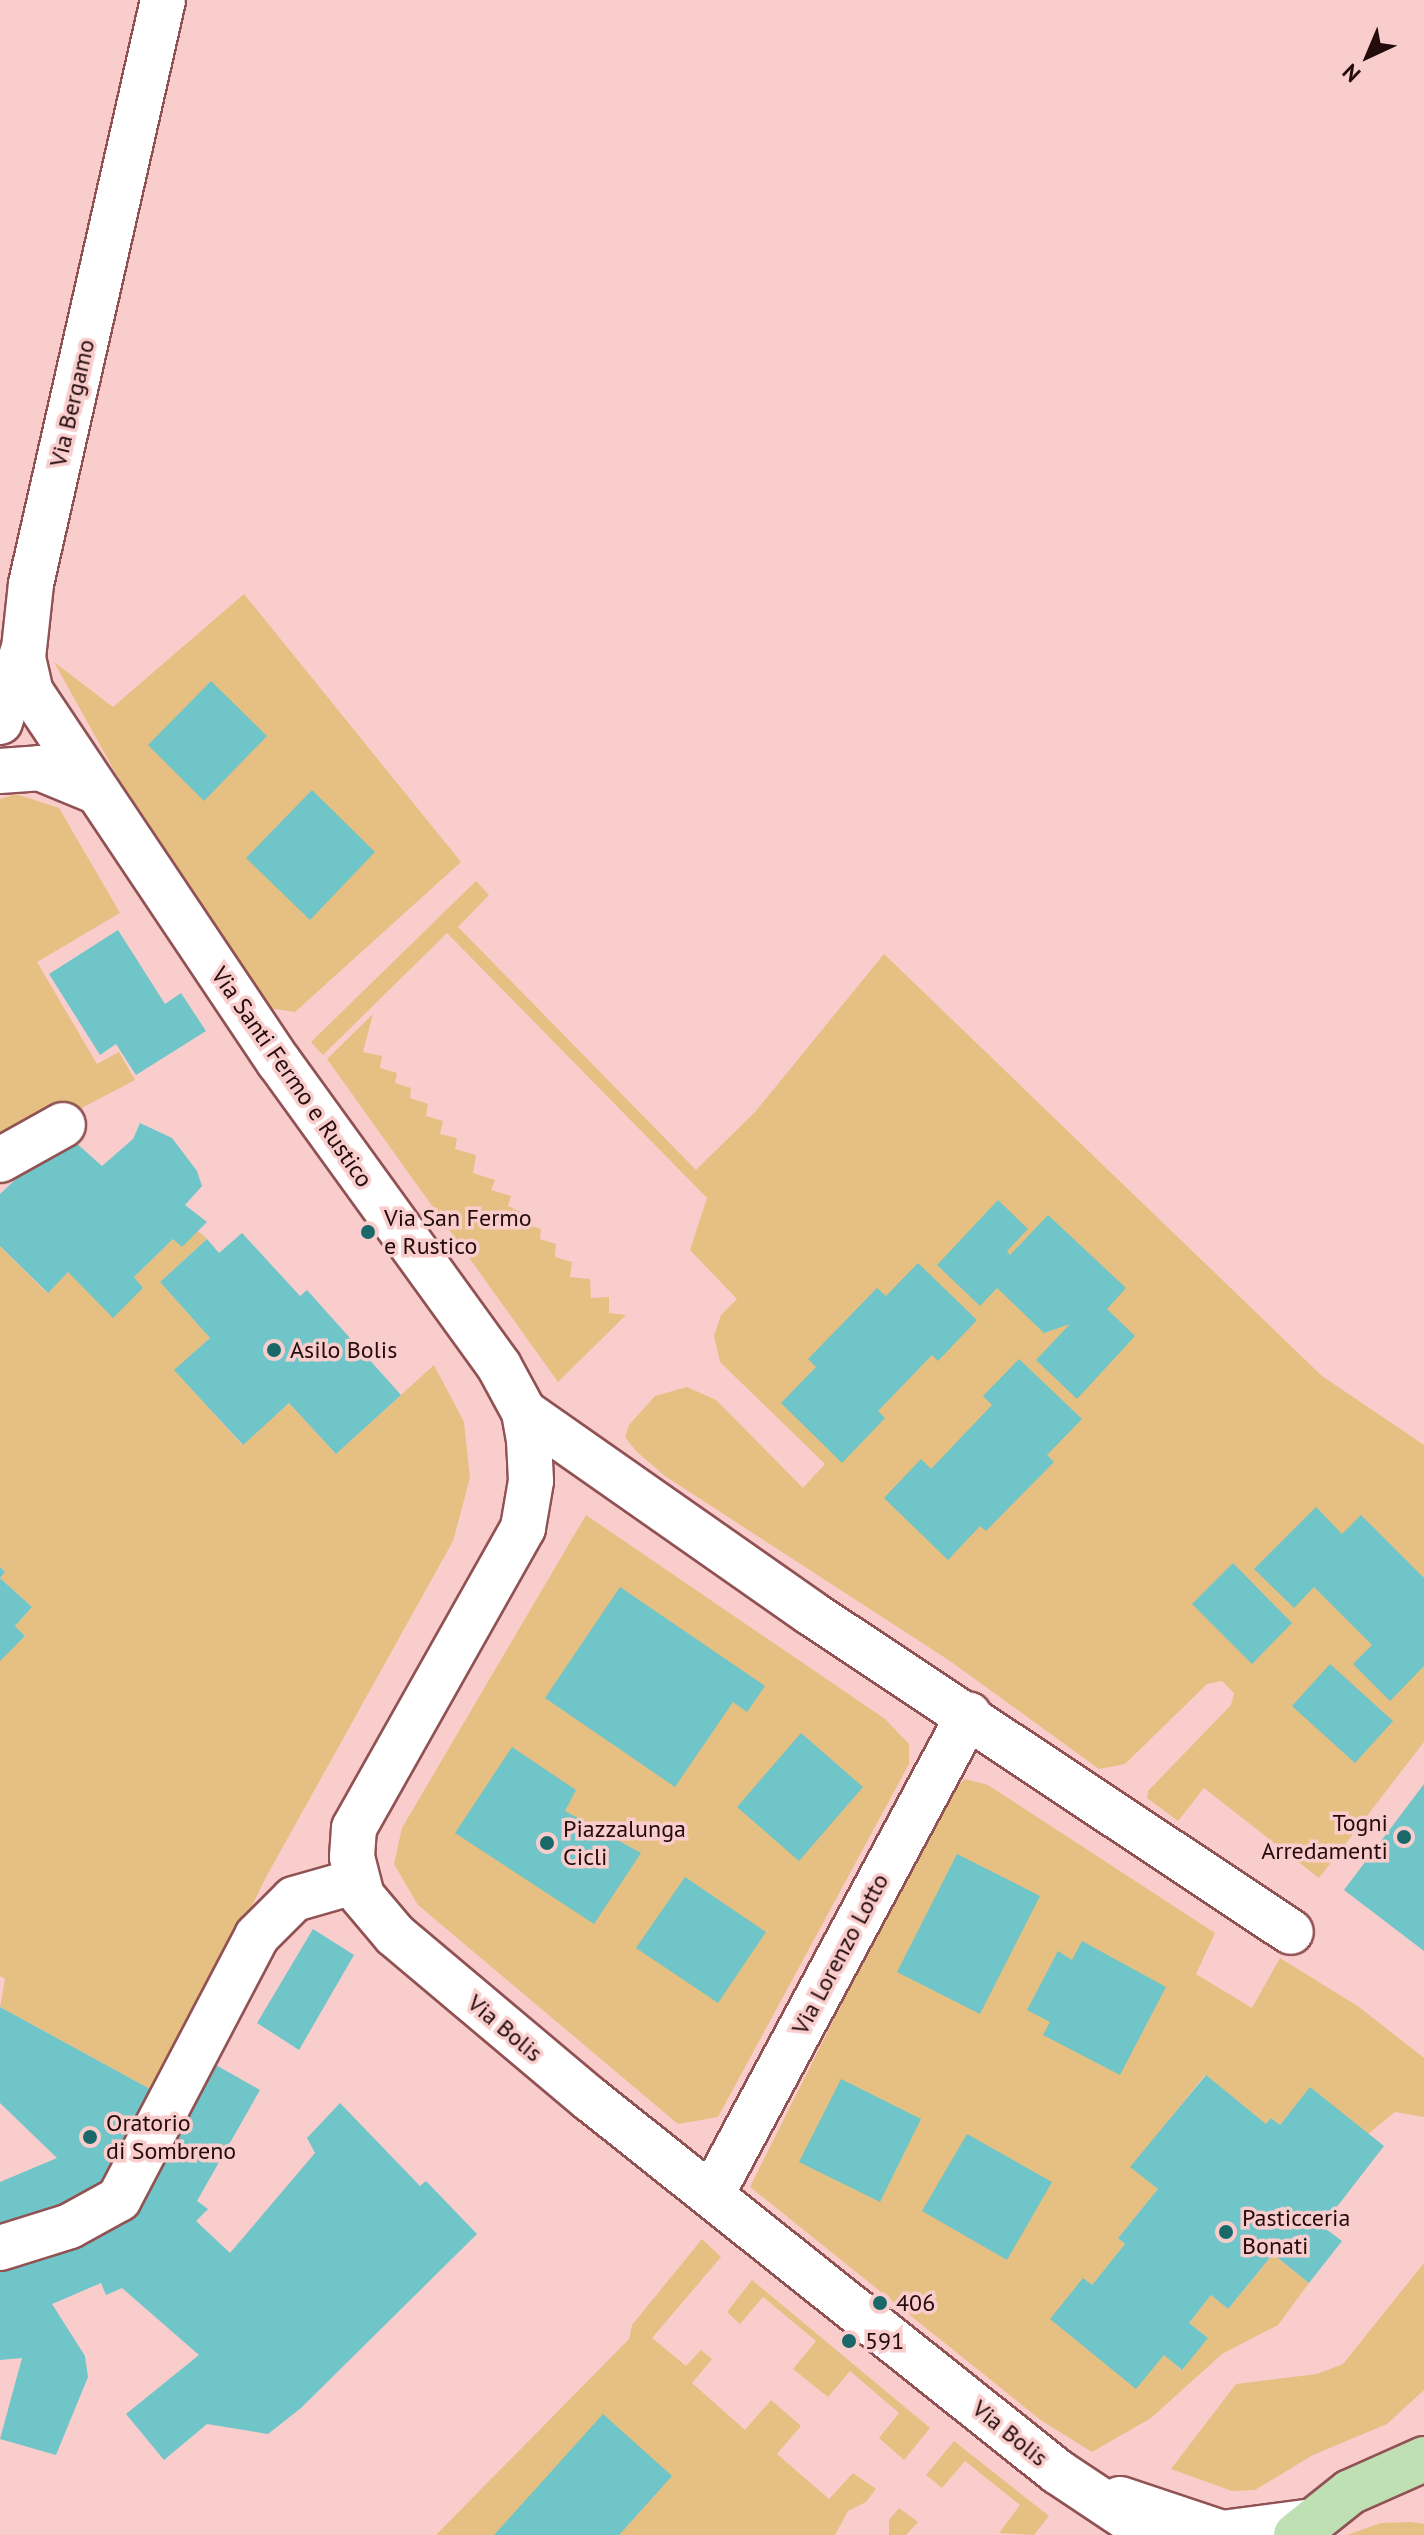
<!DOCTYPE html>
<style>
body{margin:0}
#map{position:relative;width:1424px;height:2535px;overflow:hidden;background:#facdcd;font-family:"PT Sans",sans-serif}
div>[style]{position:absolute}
.green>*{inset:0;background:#e6bf82}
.building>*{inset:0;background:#6fc5c8}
.roads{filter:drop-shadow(2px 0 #915254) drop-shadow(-2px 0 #915254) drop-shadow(0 2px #915254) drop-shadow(0 -2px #915254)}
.minor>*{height:44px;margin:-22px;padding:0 22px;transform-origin:22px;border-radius:22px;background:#fff}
.primary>*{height:44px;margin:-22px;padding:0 22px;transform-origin:22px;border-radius:22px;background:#bee0b3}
.dots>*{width:22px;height:22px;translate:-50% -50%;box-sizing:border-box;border:4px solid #facdcd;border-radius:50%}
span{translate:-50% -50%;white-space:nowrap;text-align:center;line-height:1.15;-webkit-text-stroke:7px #facdcd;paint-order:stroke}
.street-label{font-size:24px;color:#240c0d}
.poi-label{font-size:24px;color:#240c0d}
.left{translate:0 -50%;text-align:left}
.right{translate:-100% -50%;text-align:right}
.north{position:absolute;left:1328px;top:16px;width:80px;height:80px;-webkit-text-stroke:6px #facdcd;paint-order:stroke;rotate:224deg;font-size:22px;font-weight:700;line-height:32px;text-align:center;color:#240c0d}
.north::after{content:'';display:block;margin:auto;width:28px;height:36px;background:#240c0d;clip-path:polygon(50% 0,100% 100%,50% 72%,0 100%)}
</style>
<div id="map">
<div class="green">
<i style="clip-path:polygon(244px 594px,461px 862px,295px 1012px,269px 1008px,248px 981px,125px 790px,54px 662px,113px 707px)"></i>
<i style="clip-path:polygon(16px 794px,59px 808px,120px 913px,37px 962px,97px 1064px,119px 1052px,135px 1080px,0 1151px,0 799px)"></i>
<i style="clip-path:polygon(476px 881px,489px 895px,458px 927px,696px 1170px,755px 1112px,884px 954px,1322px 1376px,1424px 1445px,1424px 1742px,1319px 1878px,1204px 1788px,1178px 1821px,1147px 1798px,1148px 1791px,1231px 1705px,1234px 1693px,1222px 1681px,1207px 1684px,1125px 1764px,1099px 1769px,950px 1661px,665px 1476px,636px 1451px,625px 1437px,629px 1425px,655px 1396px,687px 1387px,716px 1400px,803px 1488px,825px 1464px,720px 1362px,714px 1336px,721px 1315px,737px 1299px,690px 1250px,707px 1198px,447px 933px,323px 1055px,311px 1042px)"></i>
<i style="clip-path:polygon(373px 1014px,363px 1052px,382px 1056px,380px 1068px,397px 1073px,395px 1083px,411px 1088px,410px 1098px,428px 1104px,426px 1116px,443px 1121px,440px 1134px,457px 1138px,455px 1149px,476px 1155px,473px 1173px,495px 1180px,491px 1190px,511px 1196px,508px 1206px,525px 1214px,521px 1223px,541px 1229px,540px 1239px,556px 1244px,555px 1257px,572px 1262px,570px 1277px,590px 1279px,591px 1298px,609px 1297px,609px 1313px,626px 1315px,558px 1382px,327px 1059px)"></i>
<i style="clip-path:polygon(198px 1231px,207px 1239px,160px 1282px,210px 1338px,175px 1370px,242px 1445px,289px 1403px,336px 1454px,434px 1365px,464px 1422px,470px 1478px,453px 1541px,265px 1879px,161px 2095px,0 2007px,5px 1979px,0 1976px,0 1660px,25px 1636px,15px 1626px,32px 1607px,0 1578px,5px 1572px,0 1567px,0 1246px,47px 1293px,68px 1272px,113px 1317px,143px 1288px,134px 1277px,173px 1239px)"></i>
<i style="clip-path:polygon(586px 1515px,885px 1719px,909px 1744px,909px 1764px,718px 2117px,678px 2124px,418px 1905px,394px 1864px,402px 1828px)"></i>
<i style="clip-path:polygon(965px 1779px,988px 1785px,1215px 1933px,1196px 1974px,1252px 2008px,1280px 1958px,1359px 2007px,1424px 2058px,1424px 2117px,1395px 2112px,1368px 2134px,1310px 2088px,1280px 2125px,1271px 2118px,1266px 2124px,1205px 2075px,1131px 2167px,1158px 2189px,1118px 2238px,1125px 2244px,1092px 2285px,1181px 2370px,1208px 2338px,1189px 2323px,1211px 2295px,1228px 2309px,1273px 2254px,1309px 2283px,1278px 2325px,1222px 2354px,1151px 2418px,1092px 2452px,1042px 2421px,750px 2187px,945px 1797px)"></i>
<i style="clip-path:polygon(702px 2239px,721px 2257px,652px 2338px,686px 2366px,701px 2350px,712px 2359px,692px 2383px,745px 2430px,771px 2400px,801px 2426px,777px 2454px,829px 2499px,853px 2473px,876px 2489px,866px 2502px,848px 2511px,835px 2535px,436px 2535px,629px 2339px,632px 2325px)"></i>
<i style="clip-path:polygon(1424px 2263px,1424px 2390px,1387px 2424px,1313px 2455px,1255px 2490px,1232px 2491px,1171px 2469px,1236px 2384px,1317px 2374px,1343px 2364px)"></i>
<i style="clip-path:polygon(752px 2280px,930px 2428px,904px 2460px,879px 2438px,899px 2413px,850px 2371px,828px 2397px,793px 2369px,816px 2341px,763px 2297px,740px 2324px,727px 2312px)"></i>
<i style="clip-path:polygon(954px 2441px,1049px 2516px,1034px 2535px,999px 2533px,1020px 2505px,965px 2461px,942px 2488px,926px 2475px)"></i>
<i style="clip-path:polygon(899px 2508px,918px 2522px,906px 2535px,889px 2535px,889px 2520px)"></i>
<i style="clip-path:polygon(1411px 2522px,1424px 2524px,1424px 2535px,1347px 2535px,1381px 2523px)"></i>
</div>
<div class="building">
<i style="clip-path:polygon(211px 681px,267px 736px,204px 801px,148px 745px)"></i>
<i style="clip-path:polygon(312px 790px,375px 852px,310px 920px,246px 858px)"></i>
<i style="clip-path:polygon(118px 930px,165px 1004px,181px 993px,206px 1031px,136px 1075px,116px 1044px,100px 1055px,49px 974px)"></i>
<i style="clip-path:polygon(140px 1123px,172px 1138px,197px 1171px,202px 1186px,185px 1205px,207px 1222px,182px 1247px,173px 1239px,134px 1277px,143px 1288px,113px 1318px,68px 1272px,48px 1293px,0 1246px,0 1194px,65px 1133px,102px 1166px,133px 1139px)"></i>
<i style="clip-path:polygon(998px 1200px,1028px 1229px,1007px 1251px,1010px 1255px,1048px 1215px,1126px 1288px,1107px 1309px,1135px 1336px,1077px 1399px,1036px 1360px,1070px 1324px,1044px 1333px,997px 1288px,980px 1306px,937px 1265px)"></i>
<i style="clip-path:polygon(242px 1233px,300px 1296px,307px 1290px,401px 1395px,336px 1454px,289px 1403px,243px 1445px,174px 1370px,210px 1338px,160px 1282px,207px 1239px,219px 1253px)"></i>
<i style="clip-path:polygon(918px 1263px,977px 1320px,938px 1361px,932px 1355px,878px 1411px,885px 1418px,842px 1463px,781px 1403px,816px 1367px,808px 1359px,877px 1288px,886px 1296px)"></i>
<i style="clip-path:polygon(1019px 1359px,1082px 1419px,1047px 1455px,1054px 1462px,986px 1531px,980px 1526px,948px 1560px,884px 1498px,921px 1459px,931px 1469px,992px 1405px,983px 1396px)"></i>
<i style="clip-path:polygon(1316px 1507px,1342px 1534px,1361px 1515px,1424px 1578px,1424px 1666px,1390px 1701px,1353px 1664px,1372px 1645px,1314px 1587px,1294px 1608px,1254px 1569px)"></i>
<i style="clip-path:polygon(1233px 1563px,1292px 1623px,1252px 1664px,1192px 1604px)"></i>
<i style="clip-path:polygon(0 1567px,5px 1572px,0 1578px,32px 1607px,15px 1626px,25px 1636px,0 1661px)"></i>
<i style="clip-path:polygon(620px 1587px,765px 1686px,747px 1712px,733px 1702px,675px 1787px,545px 1698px)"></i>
<i style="clip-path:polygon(1330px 1664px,1393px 1721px,1355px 1763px,1292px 1706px)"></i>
<i style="clip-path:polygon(801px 1733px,863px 1787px,799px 1861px,737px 1807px)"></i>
<i style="clip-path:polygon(512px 1747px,576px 1790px,565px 1811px,641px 1853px,594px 1924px,455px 1833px)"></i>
<i style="clip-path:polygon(1424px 1784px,1424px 1951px,1344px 1890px)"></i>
<i style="clip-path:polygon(957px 1854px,1040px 1896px,980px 2014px,897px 1972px)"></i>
<i style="clip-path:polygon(685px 1877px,766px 1932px,718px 2003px,636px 1948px)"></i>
<i style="clip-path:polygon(313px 1929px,354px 1955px,299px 2050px,257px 2023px)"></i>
<i style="clip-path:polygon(1082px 1941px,1166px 1987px,1120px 2075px,1043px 2035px,1050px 2022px,1027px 2010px,1058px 1951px,1072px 1960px)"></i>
<i style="clip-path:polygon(0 2007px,161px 2095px,98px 2198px,0 2242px,0 2182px,57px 2158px,0 2103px)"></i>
<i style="clip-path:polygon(207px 2060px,260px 2090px,197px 2201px,208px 2209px,196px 2221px,230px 2253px,315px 2153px,307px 2138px,340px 2103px,420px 2186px,426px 2181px,477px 2234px,301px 2408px,268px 2434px,207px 2424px,164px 2460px,126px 2414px,199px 2355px,122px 2288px,106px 2295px,101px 2283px,52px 2304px,85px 2356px,88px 2377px,56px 2455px,0 2439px,22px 2358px,0 2360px,0 2256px,61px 2241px)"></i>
<i style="clip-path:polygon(1206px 2075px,1266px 2124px,1271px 2118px,1280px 2125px,1310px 2087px,1384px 2146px,1322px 2226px,1342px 2241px,1309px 2283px,1273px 2254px,1228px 2309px,1211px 2295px,1189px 2323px,1208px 2338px,1182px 2370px,1164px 2355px,1136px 2389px,1050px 2319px,1083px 2278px,1092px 2285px,1125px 2244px,1118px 2238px,1158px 2189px,1130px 2167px)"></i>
<i style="clip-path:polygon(841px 2079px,921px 2119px,880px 2202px,799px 2162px)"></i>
<i style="clip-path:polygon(967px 2134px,1052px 2182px,1007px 2260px,922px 2211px)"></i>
<i style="clip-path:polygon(603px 2414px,672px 2476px,619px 2535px,494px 2535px)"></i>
</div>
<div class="roads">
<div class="minor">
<i style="left:163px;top:0;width:599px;rotate:102.74deg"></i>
<i style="left:31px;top:584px;width:74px;rotate:96.2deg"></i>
<i style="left:23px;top:658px;width:35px;rotate:77deg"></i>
<i style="left:31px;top:692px;width:445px;rotate:56.2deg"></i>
<i style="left:279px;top:1062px;width:375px;rotate:54.1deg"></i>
<i style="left:499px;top:1366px;width:52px;rotate:61.5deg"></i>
<i style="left:524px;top:1412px;width:28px;rotate:80deg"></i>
<i style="left:529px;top:1440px;width:41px;rotate:87.2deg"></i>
<i style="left:531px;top:1481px;width:48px;rotate:99.7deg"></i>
<i style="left:523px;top:1528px;width:344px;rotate:119.4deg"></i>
<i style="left:354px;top:1828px;width:29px;rotate:94deg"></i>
<i style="left:352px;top:1857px;width:40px;rotate:75.6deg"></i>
<i style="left:362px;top:1896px;width:51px;rotate:49.8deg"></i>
<i style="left:395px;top:1935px;width:255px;rotate:40.1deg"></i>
<i style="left:590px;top:2099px;width:598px;rotate:38.56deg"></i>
<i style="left:1058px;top:2472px;width:114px;rotate:33.6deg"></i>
<i style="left:0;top:722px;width:75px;rotate:-72.1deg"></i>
<i style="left:0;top:771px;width:39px;rotate:-4deg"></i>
<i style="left:39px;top:768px;width:61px;rotate:22.3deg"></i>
<i style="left:0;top:1160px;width:72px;rotate:-29.1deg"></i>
<i style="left:524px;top:1412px;width:350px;rotate:35deg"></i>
<i style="left:811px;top:1613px;width:576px;rotate:33.61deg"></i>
<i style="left:712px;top:2194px;width:544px;rotate:-61.83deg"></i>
<i style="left:0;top:2248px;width:73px;rotate:-17.4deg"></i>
<i style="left:70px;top:2226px;width:56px;rotate:-28.9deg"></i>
<i style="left:119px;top:2199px;width:297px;rotate:-62.3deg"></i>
<i style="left:257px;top:1936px;width:52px;rotate:-45deg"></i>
<i style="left:294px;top:1899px;width:66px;rotate:-15.9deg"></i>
<i style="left:1120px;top:2499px;width:108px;rotate:18.4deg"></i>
<i style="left:1222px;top:2533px;width:86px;rotate:-7.4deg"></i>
</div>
<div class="primary">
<i style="left:1296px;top:2535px;width:69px;rotate:-38.5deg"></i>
<i style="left:1350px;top:2492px;width:81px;rotate:-24deg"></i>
</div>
</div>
<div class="dots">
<i style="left:368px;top:1232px;background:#1a686a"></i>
<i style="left:274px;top:1350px;background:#1a686a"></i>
<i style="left:1404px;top:1837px;background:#1a686a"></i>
<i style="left:547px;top:1843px;background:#1a686a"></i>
<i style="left:90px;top:2137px;background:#1a686a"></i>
<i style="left:1226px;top:2232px;background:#1a686a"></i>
<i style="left:880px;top:2303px;background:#1a686a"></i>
<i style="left:849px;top:2341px;background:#1a686a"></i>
</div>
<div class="street-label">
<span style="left:72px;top:403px;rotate:-77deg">Via Bergamo</span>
<span style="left:292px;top:1077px;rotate:55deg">Via Santi Fermo e Rustico</span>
<span style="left:840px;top:1954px;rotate:-62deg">Via Lorenzo Lotto</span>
<span style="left:505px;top:2028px;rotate:40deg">Via Bolis</span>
<span style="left:1010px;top:2433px;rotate:39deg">Via Bolis</span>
</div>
<div class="poi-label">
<span class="left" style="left:384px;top:1232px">Via San Fermo<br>e Rustico</span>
<span class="left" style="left:290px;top:1350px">Asilo Bolis</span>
<span class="right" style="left:1388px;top:1837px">Togni<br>Arredamenti</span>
<span class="left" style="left:563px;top:1843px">Piazzalunga<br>Cicli</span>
<span class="left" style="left:106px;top:2137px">Oratorio<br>di Sombreno</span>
<span class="left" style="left:1242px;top:2232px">Pasticceria<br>Bonati</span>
<span class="left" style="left:896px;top:2303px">406</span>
<span class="left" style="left:865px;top:2341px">591</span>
</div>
<div class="north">N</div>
</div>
